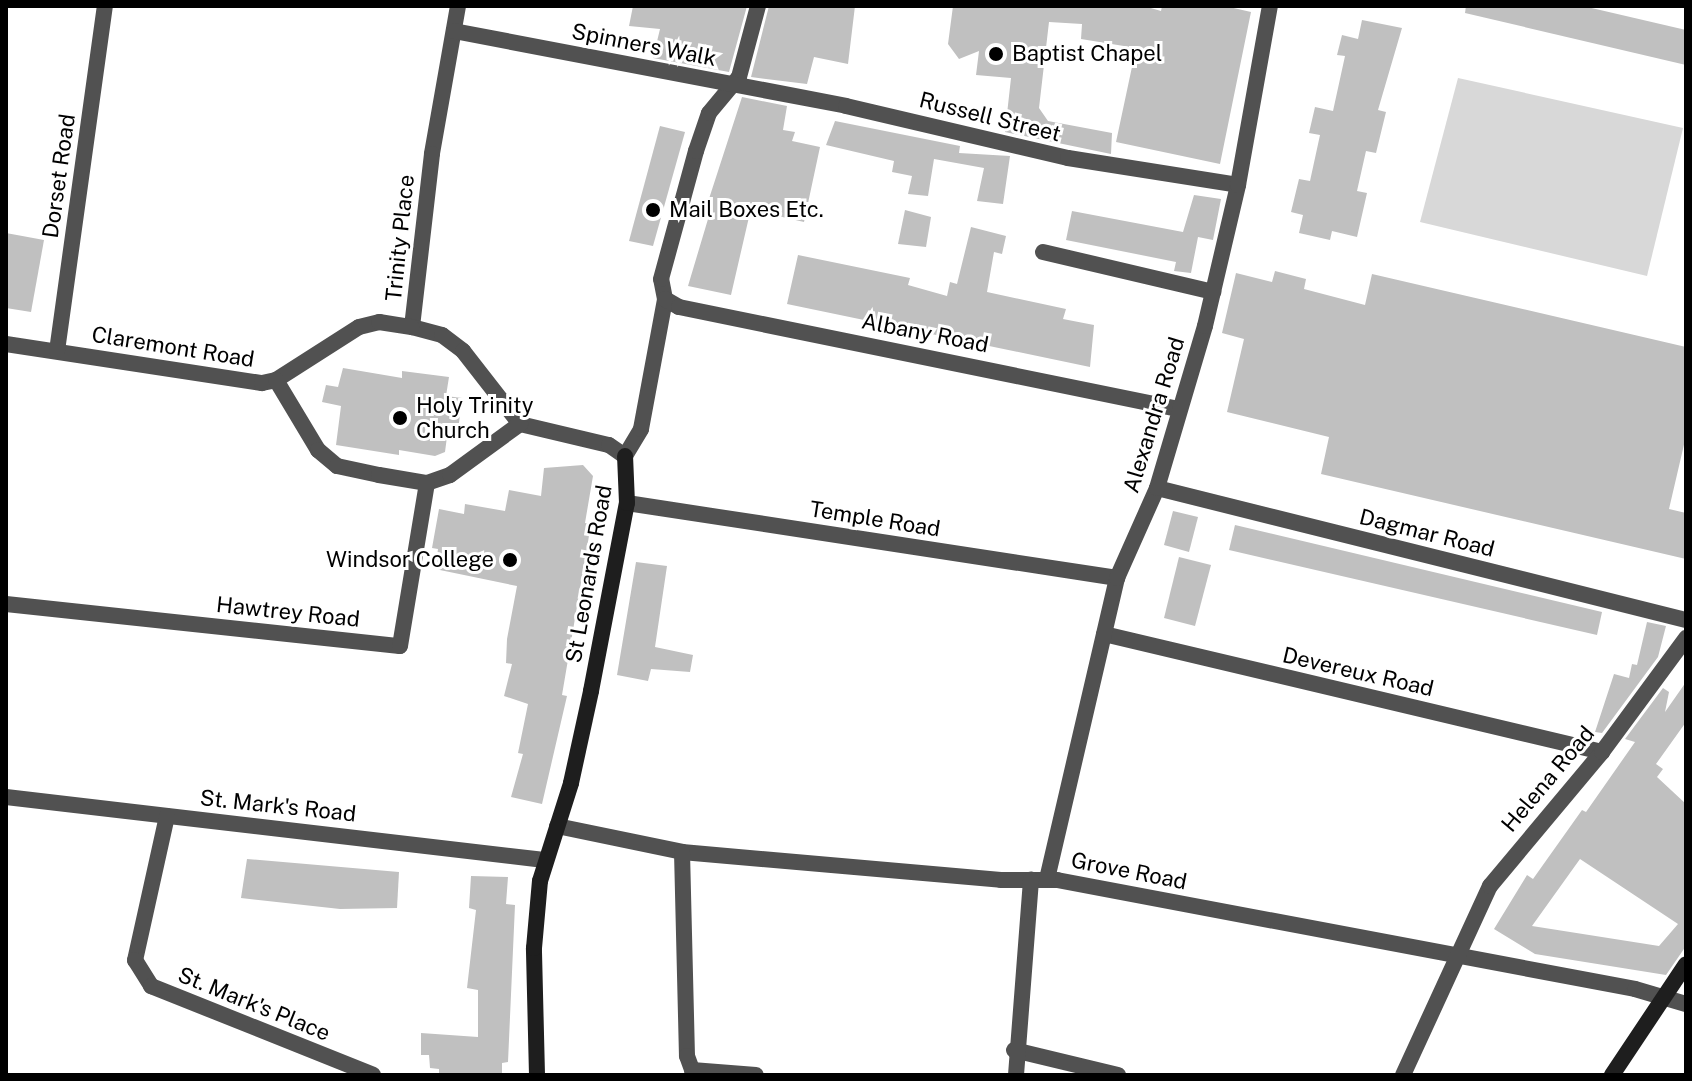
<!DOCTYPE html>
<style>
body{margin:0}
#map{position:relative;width:1692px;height:1081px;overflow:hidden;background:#fff;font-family:"Public Sans",sans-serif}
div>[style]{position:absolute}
.green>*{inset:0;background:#d8d8d8}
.building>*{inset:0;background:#c0c0c0}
.street>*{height:16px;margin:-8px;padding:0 8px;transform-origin:8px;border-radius:8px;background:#515151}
.secondary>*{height:16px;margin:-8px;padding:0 8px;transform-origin:8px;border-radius:8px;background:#1e1e1e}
.dots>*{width:22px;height:22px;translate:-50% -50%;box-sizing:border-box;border:4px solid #fff;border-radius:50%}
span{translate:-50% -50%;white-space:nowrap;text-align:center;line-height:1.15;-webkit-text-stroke:6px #fff;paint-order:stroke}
.street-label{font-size:22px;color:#000}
.poi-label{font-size:22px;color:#000}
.left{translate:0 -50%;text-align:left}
.right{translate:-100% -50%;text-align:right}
.frame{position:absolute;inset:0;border:8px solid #000;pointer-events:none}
</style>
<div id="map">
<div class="green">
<i style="clip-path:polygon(1458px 78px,1683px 128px,1647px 276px,1420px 222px)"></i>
</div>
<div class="building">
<i style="clip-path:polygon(633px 6px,747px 6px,729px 72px,653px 58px,660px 29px,629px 26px)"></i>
<i style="clip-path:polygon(769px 6px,855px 6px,848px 64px,814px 57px,807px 84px,751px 77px)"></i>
<i style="clip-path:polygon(953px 6px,1144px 6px,1161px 11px,1162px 6px,1225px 6px,1251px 12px,1220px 164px,1116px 142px,1136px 48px,1081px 39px,1082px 24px,1049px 22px,1039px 108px,1048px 121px,1112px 133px,1111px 154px,1005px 132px,1011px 78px,976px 75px,979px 51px,959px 59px,948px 44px)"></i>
<i style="clip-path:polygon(1466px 6px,1583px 6px,1686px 30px,1686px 65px,1465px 13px)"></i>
<i style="clip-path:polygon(1362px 20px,1402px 28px,1378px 110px,1386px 112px,1376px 153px,1366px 151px,1357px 191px,1367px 193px,1357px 237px,1332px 231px,1330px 240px,1299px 233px,1303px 215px,1291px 212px,1299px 179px,1310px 181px,1320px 135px,1309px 133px,1315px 107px,1333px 111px,1345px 56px,1337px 55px,1342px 35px,1358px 39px)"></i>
<i style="clip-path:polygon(742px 97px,787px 106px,783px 130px,795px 132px,792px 141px,820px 147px,804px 222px,761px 212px,760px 219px,749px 217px,731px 295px,688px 286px,711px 209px,706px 208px)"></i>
<i style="clip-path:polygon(835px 121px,960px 146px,959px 153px,1010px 156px,1003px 204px,977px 201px,984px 168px,934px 159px,928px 196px,908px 194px,912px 176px,892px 172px,894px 161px,826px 145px)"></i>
<i style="clip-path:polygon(660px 126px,685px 132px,653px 246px,629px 241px)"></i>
<i style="clip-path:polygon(1194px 195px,1221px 199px,1213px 240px,1198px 237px,1191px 273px,1174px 271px,1176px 262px,1066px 240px,1072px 211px,1183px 232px)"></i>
<i style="clip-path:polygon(905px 210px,931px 217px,926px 247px,898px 244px)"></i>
<i style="clip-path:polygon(971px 227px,1006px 236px,1002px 254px,994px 252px,987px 292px,1066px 309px,1063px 319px,1094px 325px,1090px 367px,787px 304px,798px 255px,910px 278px,908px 285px,947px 296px,950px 282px,957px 284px)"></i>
<i style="clip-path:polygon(6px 233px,44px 240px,31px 312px,6px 308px)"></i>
<i style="clip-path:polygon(1275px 271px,1306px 279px,1304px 289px,1365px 305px,1372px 274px,1686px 347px,1686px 436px,1669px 509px,1686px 513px,1686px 559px,1321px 474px,1329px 437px,1227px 412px,1244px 339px,1222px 333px,1236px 273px,1272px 282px)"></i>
<i style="clip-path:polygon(343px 368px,402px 378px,402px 371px,449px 377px,446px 396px,462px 398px,458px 431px,448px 429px,445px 452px,435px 456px,399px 450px,399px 455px,336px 445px,341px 406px,322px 402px,326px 385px,338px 387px)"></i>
<i style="clip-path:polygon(583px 465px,593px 476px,585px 523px,591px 524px,562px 695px,567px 696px,542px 804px,511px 797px,523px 754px,518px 753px,528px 704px,504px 696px,512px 664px,506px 663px,507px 639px,517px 586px,435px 569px,438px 549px,432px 548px,439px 509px,464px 514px,465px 504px,505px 511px,509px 490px,541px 496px,544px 468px)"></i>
<i style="clip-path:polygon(1173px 511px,1198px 517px,1189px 552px,1164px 545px)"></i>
<i style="clip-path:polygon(1235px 525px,1602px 612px,1597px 635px,1229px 550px)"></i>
<i style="clip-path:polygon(1179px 557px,1211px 565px,1195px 626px,1164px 618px)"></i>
<i style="clip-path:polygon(636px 562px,667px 566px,655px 647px,693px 655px,690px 672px,651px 669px,648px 681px,617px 675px)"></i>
<i style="clip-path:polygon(1647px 622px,1666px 626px,1658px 657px,1602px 733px,1595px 732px,1614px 674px,1629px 678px,1632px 664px,1637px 665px)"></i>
<i style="clip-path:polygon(evenodd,1686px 682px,1686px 722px,1656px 764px,1663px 769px,1657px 777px,1686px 804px,1686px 946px,1666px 975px,1535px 954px,1494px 929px,1527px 875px,1533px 879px,1582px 810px,1586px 812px,1635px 742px,1625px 739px,1663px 688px,1669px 692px,1665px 712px,1686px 682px,1580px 859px,1678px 924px,1659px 946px,1532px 926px,1580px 859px)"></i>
<i style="clip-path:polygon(247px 859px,399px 872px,397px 908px,340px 909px,241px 898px)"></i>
<i style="clip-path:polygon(471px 876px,508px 877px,506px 904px,515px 905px,508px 1062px,502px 1063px,502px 1075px,439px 1074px,439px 1069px,430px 1068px,429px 1055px,421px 1055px,421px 1033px,478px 1037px,478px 990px,467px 988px,476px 910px,469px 908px)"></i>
</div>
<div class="street">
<i style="left:458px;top:6px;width:150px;rotate:100deg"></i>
<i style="left:432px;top:154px;width:174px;rotate:96.6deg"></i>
<i style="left:412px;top:327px;width:31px;rotate:15deg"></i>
<i style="left:442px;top:335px;width:26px;rotate:37deg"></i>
<i style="left:463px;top:351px;width:93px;rotate:52deg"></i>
<i style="left:520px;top:424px;width:91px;rotate:13.3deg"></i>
<i style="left:609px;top:445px;width:19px;rotate:35deg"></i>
<i style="left:625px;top:456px;width:31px;rotate:-59deg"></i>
<i style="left:641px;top:429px;width:132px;rotate:-79.5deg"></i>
<i style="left:665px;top:299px;width:20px;rotate:-101deg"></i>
<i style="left:661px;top:279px;width:133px;rotate:-74.7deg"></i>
<i style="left:696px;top:151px;width:40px;rotate:-71.1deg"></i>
<i style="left:709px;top:113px;width:47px;rotate:-50.2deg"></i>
<i style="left:739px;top:77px;width:73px;rotate:-75deg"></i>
<i style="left:454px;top:31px;width:399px;rotate:10.8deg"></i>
<i style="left:846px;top:106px;width:228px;rotate:13.2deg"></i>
<i style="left:1068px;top:158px;width:172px;rotate:9deg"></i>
<i style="left:1043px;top:252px;width:175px;rotate:13.2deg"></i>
<i style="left:665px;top:299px;width:16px;rotate:30deg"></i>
<i style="left:679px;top:307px;width:509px;rotate:11.55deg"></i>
<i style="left:6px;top:344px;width:259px;rotate:8.7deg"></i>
<i style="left:262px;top:383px;width:14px;rotate:-12deg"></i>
<i style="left:276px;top:380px;width:98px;rotate:-32.6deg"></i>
<i style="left:359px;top:327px;width:21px;rotate:-14deg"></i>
<i style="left:379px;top:322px;width:33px;rotate:9deg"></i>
<i style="left:57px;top:351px;width:348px;rotate:-82.1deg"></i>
<i style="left:276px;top:380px;width:82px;rotate:59deg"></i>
<i style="left:318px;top:450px;width:25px;rotate:40deg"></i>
<i style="left:337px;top:466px;width:43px;rotate:12.1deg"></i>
<i style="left:379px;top:475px;width:49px;rotate:9.5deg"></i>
<i style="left:427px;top:483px;width:24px;rotate:-19deg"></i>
<i style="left:450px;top:475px;width:87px;rotate:-36.1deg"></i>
<i style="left:1157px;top:488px;width:545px;rotate:14.01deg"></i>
<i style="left:627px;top:503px;width:496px;rotate:8.7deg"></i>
<i style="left:6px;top:604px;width:396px;rotate:6.1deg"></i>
<i style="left:400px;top:646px;width:165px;rotate:-80.6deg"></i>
<i style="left:1104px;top:634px;width:512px;rotate:13.33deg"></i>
<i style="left:6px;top:797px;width:542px;rotate:6.68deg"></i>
<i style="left:167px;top:816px;width:148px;rotate:102.5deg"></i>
<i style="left:135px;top:960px;width:31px;rotate:58deg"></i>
<i style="left:151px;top:986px;width:239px;rotate:21.8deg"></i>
<i style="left:557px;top:826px;width:128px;rotate:11.7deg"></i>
<i style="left:682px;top:852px;width:320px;rotate:5deg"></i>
<i style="left:1001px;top:880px;width:56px"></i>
<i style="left:1057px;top:880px;width:588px;rotate:10.68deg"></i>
<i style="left:1635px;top:989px;width:53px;rotate:16.4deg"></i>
<i style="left:682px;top:852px;width:204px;rotate:88.6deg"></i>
<i style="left:687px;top:1056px;width:15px;rotate:70deg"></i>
<i style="left:692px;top:1070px;width:64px;rotate:4.5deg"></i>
<i style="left:1047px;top:879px;width:309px;rotate:-76.9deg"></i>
<i style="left:1117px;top:578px;width:98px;rotate:-66deg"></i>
<i style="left:1157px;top:488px;width:169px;rotate:-73.5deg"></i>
<i style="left:1205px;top:326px;width:145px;rotate:-76.8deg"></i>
<i style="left:1238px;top:185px;width:182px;rotate:-79.9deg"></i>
<i style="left:1014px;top:1050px;width:107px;rotate:13.5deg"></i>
<i style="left:1016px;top:1075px;width:196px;rotate:-85.6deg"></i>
<i style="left:1403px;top:1075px;width:208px;rotate:-65.3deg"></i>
<i style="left:1490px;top:886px;width:175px;rotate:-50.1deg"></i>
<i style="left:1602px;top:752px;width:142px;rotate:-53.6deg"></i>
</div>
<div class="secondary">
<i style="left:537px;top:1075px;width:127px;rotate:-91.4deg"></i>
<i style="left:534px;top:948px;width:67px;rotate:-84.9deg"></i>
<i style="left:540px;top:881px;width:103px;rotate:-72.4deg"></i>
<i style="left:571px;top:783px;width:94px;rotate:-77.7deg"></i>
<i style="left:591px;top:691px;width:191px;rotate:-79.2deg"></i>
<i style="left:627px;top:503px;width:47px;rotate:-92.4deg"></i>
<i style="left:1612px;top:1075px;width:133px;rotate:-56.3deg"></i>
</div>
<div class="dots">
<i style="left:996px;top:54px;background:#000"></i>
<i style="left:653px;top:210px;background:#000"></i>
<i style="left:400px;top:418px;background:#000"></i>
<i style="left:510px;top:560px;background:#000"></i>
</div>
<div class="street-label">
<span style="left:644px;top:45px;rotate:11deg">Spinners Walk</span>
<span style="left:990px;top:117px;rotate:14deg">Russell Street</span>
<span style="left:59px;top:176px;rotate:-82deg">Dorset Road</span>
<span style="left:400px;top:238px;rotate:-84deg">Trinity Place</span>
<span style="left:925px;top:333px;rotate:11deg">Albany Road</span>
<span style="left:173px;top:347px;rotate:9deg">Claremont Road</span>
<span style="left:1154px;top:415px;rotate:-73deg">Alexandra Road</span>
<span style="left:875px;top:519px;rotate:9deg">Temple Road</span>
<span style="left:1427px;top:533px;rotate:14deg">Dagmar Road</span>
<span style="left:589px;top:574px;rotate:-80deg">St Leonards Road</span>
<span style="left:288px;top:612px;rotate:6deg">Hawtrey Road</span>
<span style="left:1358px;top:672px;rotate:13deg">Devereux Road</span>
<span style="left:1548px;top:779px;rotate:-50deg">Helena Road</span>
<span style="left:278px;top:806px;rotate:6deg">St. Mark's Road</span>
<span style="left:1129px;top:871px;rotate:11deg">Grove Road</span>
<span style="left:254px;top:1004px;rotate:22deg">St. Mark's Place</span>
</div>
<div class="poi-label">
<span class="left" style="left:1012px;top:54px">Baptist Chapel</span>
<span class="left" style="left:669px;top:210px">Mail Boxes Etc.</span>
<span class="left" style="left:416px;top:418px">Holy Trinity<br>Church</span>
<span class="right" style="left:494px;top:560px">Windsor College</span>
</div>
<div class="frame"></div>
</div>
